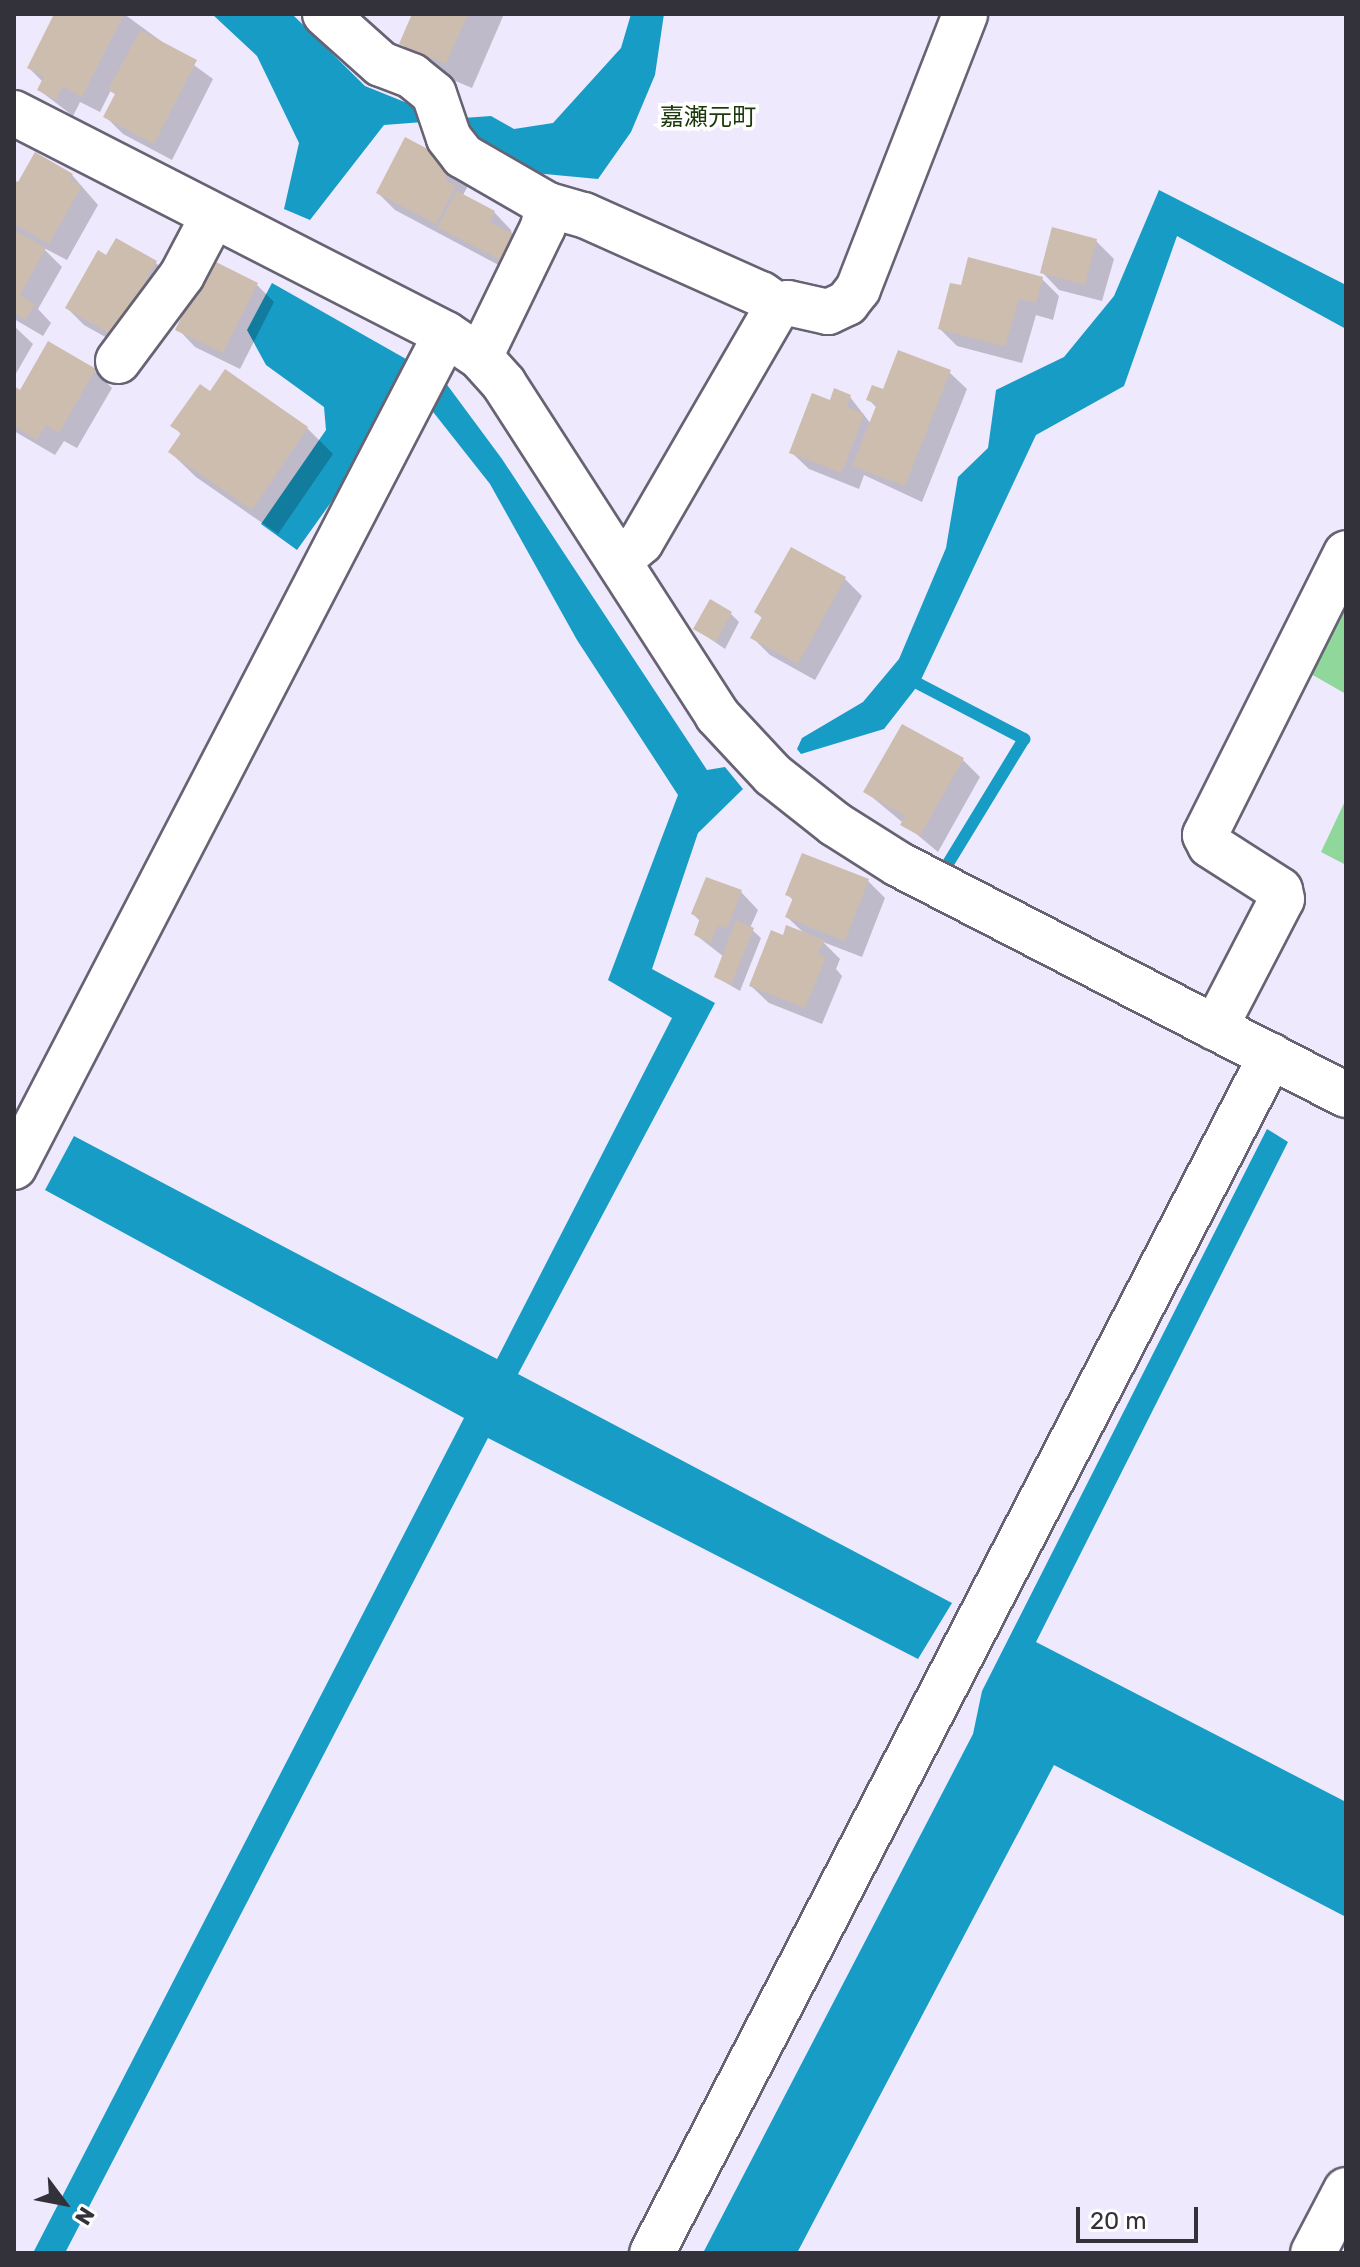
<!DOCTYPE html>
<meta charset="utf-8">
<style>
body{margin:0}
#map{position:relative;width:1360px;height:2267px;overflow:hidden;background:#eee9fc;font-family:Rubik,"Noto Sans JP",sans-serif}
div>[style]{position:absolute}
.green>*{inset:0;background:#8fd79b}
.water>*{inset:0;background:#179cc6}
.shadow>*{inset:0;background:#0003}
.stream>*{height:12px;margin:-6px;padding:0 6px;transform-origin:6px;border-radius:6px;background:#179cc6}
.building>*{inset:0;background:#ccbdaf}
.roads{filter:drop-shadow(2px 0 #676373) drop-shadow(-2px 0 #676373) drop-shadow(0 2px #676373) drop-shadow(0 -2px #676373)}
.street>*{height:44px;margin:-22px;padding:0 22px;transform-origin:22px;border-radius:22px;background:#fff}
.secondary>*{height:44px;margin:-22px;padding:0 22px;transform-origin:22px;border-radius:22px;background:#fff}
span{translate:-50% -50%;white-space:nowrap;text-align:center;line-height:1.15;-webkit-text-stroke:7px #fff;paint-order:stroke}
.neighbourhood-label{font-size:24px;color:#1b390b}
.frame{position:absolute;inset:0;border:16px solid #333139;pointer-events:none}
.north{position:absolute;left:24px;top:2163px;width:80px;height:80px;-webkit-text-stroke:6px #fff;paint-order:stroke;rotate:122deg;font-size:22px;font-weight:700;line-height:32px;text-align:center;color:#333139}
.north::after{content:'';display:block;margin:auto;width:28px;height:36px;background:#333139;clip-path:polygon(50% 0,100% 100%,50% 72%,0 100%)}
.scale{position:absolute;left:1076px;top:2207px;width:122px;height:36px;box-sizing:border-box;border:4px solid #333139;border-top:0;padding-left:10px;font-size:24px;line-height:28px;white-space:nowrap;color:#333139;-webkit-text-stroke:6px #fff;paint-order:stroke}
</style>
<div id="map">
<div class="green">
<i style="clip-path:polygon(1346px 599px,1346px 694px,1311px 674px)"></i>
<i style="clip-path:polygon(1346px 799px,1346px 865px,1321px 852px)"></i>
</div>
<div class="water">
<i style="clip-path:polygon(212px 14px,292px 14px,365px 86px,412px 105px,423px 122px,384px 125px,310px 220px,284px 209px,299px 143px,257px 56px)"></i>
<i style="clip-path:polygon(631px 14px,664px 14px,655px 75px,631px 132px,598px 179px,534px 173px,472px 138px,463px 118px,491px 116px,514px 129px,553px 123px,621px 48px)"></i>
<i style="clip-path:polygon(1159px 190px,1346px 285px,1346px 329px,1177px 236px,1124px 386px,1036px 435px,919px 684px,884px 729px,801px 754px,797px 749px,802px 738px,863px 702px,899px 659px,946px 548px,958px 477px,988px 448px,996px 390px,1064px 357px,1114px 296px)"></i>
<i style="clip-path:polygon(272px 283px,406px 359px,369px 449px,297px 550px,261px 524px,326px 430px,324px 407px,266px 365px,247px 330px)"></i>
<i style="clip-path:polygon(445px 382px,502px 459px,707px 770px,725px 767px,743px 789px,698px 833px,652px 969px,715px 1003px,518px 1374px,952px 1603px,918px 1659px,488px 1438px,65px 2253px,33px 2253px,464px 1418px,45px 1190px,74px 1136px,497px 1359px,672px 1018px,608px 980px,678px 795px,577px 640px,490px 484px,430px 408px)"></i>
<i style="clip-path:polygon(1267px 1129px,1288px 1142px,1036px 1642px,1346px 1802px,1346px 1917px,1054px 1765px,797px 2253px,703px 2253px,973px 1734px,982px 1691px)"></i>
</div>
<div class="shadow">
<i style="clip-path:polygon(56px 14px,124px 14px,213px 79px,172px 160px,123px 134px,105px 116px,116px 95px,111px 90px,100px 112px,80px 102px,73px 116px,39px 90px,43px 82px,29px 68px)"></i>
<i style="clip-path:polygon(414px 14px,504px 14px,472px 88px,427px 69px,401px 43px)"></i>
<i style="clip-path:polygon(406px 140px,470px 182px,463px 195px,494px 212px,511px 230px,523px 278px,395px 210px,378px 193px)"></i>
<i style="clip-path:polygon(72px 175px,98px 205px,67px 260px,42px 247px,62px 267px,38px 309px,51px 323px,43px 336px,14px 319px,14px 183px)"></i>
<i style="clip-path:polygon(1096px 241px,1114px 259px,1102px 301px,1059px 290px,1042px 272px)"></i>
<i style="clip-path:polygon(107px 258px,156px 263px,173px 280px,132px 352px,84px 325px,67px 308px)"></i>
<i style="clip-path:polygon(1042px 279px,1059px 296px,1053px 320px,1036px 315px,1022px 363px,957px 346px,940px 329px,962px 288px)"></i>
<i style="clip-path:polygon(257px 285px,274px 302px,240px 369px,195px 347px,178px 329px)"></i>
<i style="clip-path:polygon(14px 326px,33px 344px,14px 377px)"></i>
<i style="clip-path:polygon(49px 344px,95px 371px,112px 388px,77px 448px,64px 441px,55px 455px,14px 431px,14px 389px,21px 393px)"></i>
<i style="clip-path:polygon(225px 372px,307px 428px,333px 454px,278px 534px,196px 477px,170px 452px,182px 435px,173px 426px,210px 394px)"></i>
<i style="clip-path:polygon(949px 372px,967px 389px,922px 502px,864px 475px,859px 489px,809px 469px,791px 452px,831px 403px,850px 397px,871px 424px,877px 408px,869px 400px)"></i>
<i style="clip-path:polygon(791px 549px,845px 579px,862px 596px,815px 680px,770px 655px,753px 638px,763px 619px,756px 612px)"></i>
<i style="clip-path:polygon(731px 614px,739px 622px,725px 649px,696px 629px)"></i>
<i style="clip-path:polygon(963px 760px,980px 777px,938px 852px,866px 792px)"></i>
<i style="clip-path:polygon(868px 881px,885px 898px,862px 957px,823px 942px,840px 959px,836px 969px,842px 976px,822px 1024px,769px 1003px,751px 986px,784px 937px,805px 934px,787px 917px,794px 901px,787px 894px)"></i>
<i style="clip-path:polygon(741px 892px,758px 910px,750px 928px,761px 938px,740px 991px,716px 977px,724px 957px,696px 935px,701px 922px,693px 914px)"></i>
</div>
<div class="stream">
<i style="left:919px;top:684px;width:119px;rotate:27.6deg"></i>
<i style="left:1024px;top:739px;width:148px;rotate:121.4deg"></i>
</div>
<div class="building">
<i style="clip-path:polygon(54px 14px,124px 14px,82px 97px,63px 86px,56px 100px,37px 90px,44px 76px,27px 68px)"></i>
<i style="clip-path:polygon(412px 14px,468px 14px,446px 64px,399px 44px)"></i>
<i style="clip-path:polygon(140px 30px,197px 60px,154px 144px,103px 117px,115px 94px,108px 90px)"></i>
<i style="clip-path:polygon(405px 137px,454px 163px,445px 180px,456px 186px,436px 224px,376px 193px)"></i>
<i style="clip-path:polygon(35px 152px,73px 174px,70px 179px,82px 186px,49px 244px,14px 224px,14px 180px,18px 182px)"></i>
<i style="clip-path:polygon(457px 191px,495px 211px,490px 222px,519px 237px,505px 262px,437px 227px)"></i>
<i style="clip-path:polygon(1052px 227px,1097px 239px,1085px 285px,1040px 273px)"></i>
<i style="clip-path:polygon(14px 230px,46px 248px,20px 295px,35px 304px,25px 320px,14px 313px)"></i>
<i style="clip-path:polygon(116px 238px,157px 261px,114px 336px,65px 308px,98px 250px,106px 255px)"></i>
<i style="clip-path:polygon(968px 257px,1043px 277px,1036px 303px,1019px 299px,1005px 347px,938px 329px,950px 283px,961px 285px)"></i>
<i style="clip-path:polygon(210px 259px,258px 283px,223px 353px,175px 330px)"></i>
<i style="clip-path:polygon(48px 341px,96px 369px,59px 433px,46px 425px,37px 440px,14px 426px,14px 386px,20px 390px)"></i>
<i style="clip-path:polygon(898px 350px,951px 370px,905px 486px,852px 466px,877px 404px,866px 400px,872px 385px,883px 389px)"></i>
<i style="clip-path:polygon(225px 369px,308px 427px,252px 510px,168px 452px,181px 433px,170px 426px,200px 384px,210px 391px)"></i>
<i style="clip-path:polygon(834px 388px,851px 395px,847px 407px,864px 414px,842px 473px,789px 453px,812px 393px,830px 400px)"></i>
<i style="clip-path:polygon(791px 547px,846px 577px,798px 664px,750px 638px,762px 617px,754px 612px)"></i>
<i style="clip-path:polygon(710px 599px,732px 612px,716px 642px,693px 629px)"></i>
<i style="clip-path:polygon(902px 724px,964px 758px,920px 836px,900px 825px,905px 816px,863px 792px)"></i>
<i style="clip-path:polygon(802px 853px,869px 879px,845px 941px,785px 917px,793px 898px,785px 895px)"></i>
<i style="clip-path:polygon(706px 877px,742px 890px,727px 929px,718px 925px,711px 943px,694px 935px,700px 918px,691px 914px)"></i>
<i style="clip-path:polygon(736px 920px,754px 928px,731px 985px,714px 977px)"></i>
<i style="clip-path:polygon(786px 925px,824px 940px,818px 954px,826px 957px,805px 1008px,749px 986px,771px 930px,783px 935px)"></i>
</div>
<div class="roads">
<div class="street">
<i style="left:325px;top:14px;width:75px;rotate:41.8deg"></i>
<i style="left:381px;top:64px;width:33px;rotate:21deg"></i>
<i style="left:412px;top:76px;width:28px;rotate:39deg"></i>
<i style="left:434px;top:94px;width:46px;rotate:71.2deg"></i>
<i style="left:449px;top:138px;width:23px;rotate:52deg"></i>
<i style="left:463px;top:156px;width:98px;rotate:30deg"></i>
<i style="left:548px;top:205px;width:23px;rotate:103deg"></i>
<i style="left:543px;top:227px;width:144px;rotate:115.9deg"></i>
<i style="left:548px;top:205px;width:37px;rotate:16deg"></i>
<i style="left:584px;top:215px;width:194px;rotate:24.1deg"></i>
<i style="left:761px;top:294px;width:21px;rotate:35deg"></i>
<i style="left:118px;top:361px;width:107px;rotate:-53.3deg"></i>
<i style="left:182px;top:275px;width:67px;rotate:-62.3deg"></i>
<i style="left:619px;top:561px;width:29px;rotate:-41deg"></i>
<i style="left:641px;top:542px;width:273px;rotate:-59.9deg"></i>
<i style="left:778px;top:306px;width:10px;rotate:-17deg"></i>
<i style="left:788px;top:303px;width:41px;rotate:12.7deg"></i>
<i style="left:828px;top:312px;width:21px;rotate:-25deg"></i>
<i style="left:847px;top:303px;width:18px;rotate:-52deg"></i>
<i style="left:858px;top:289px;width:295px;rotate:-68.7deg"></i>
<i style="left:1215px;top:1028px;width:145px;rotate:-62.6deg"></i>
<i style="left:1282px;top:899px;width:9px;rotate:-103deg"></i>
<i style="left:1280px;top:890px;width:83px;rotate:-147.3deg"></i>
<i style="left:1210px;top:845px;width:11px;rotate:-117deg"></i>
<i style="left:1205px;top:835px;width:315px;rotate:-63.4deg"></i>
<i style="left:14px;top:1167px;width:938px;rotate:-62.59deg"></i>
<i style="left:652px;top:2253px;width:1348px;rotate:-62.66deg"></i>
<i style="left:1313px;top:2253px;width:71px;rotate:-62.4deg"></i>
</div>
<div class="secondary">
<i style="left:14px;top:113px;width:485px;rotate:27.1deg"></i>
<i style="left:446px;top:334px;width:41px;rotate:34.1deg"></i>
<i style="left:480px;top:357px;width:36px;rotate:48deg"></i>
<i style="left:504px;top:384px;width:394px;rotate:57.2deg"></i>
<i style="left:717px;top:715px;width:82px;rotate:47deg"></i>
<i style="left:773px;top:775px;width:79px;rotate:38.3deg"></i>
<i style="left:835px;top:824px;width:75px;rotate:32.4deg"></i>
<i style="left:898px;top:864px;width:504px;rotate:27.28deg"></i>
</div>
</div>
<div class="neighbourhood-label">
<span style="left:708px;top:118px">嘉瀬元町</span>
</div>
<div class="frame"></div>
<div class="north">N</div>
<div class="scale">20 m</div>
</div>
